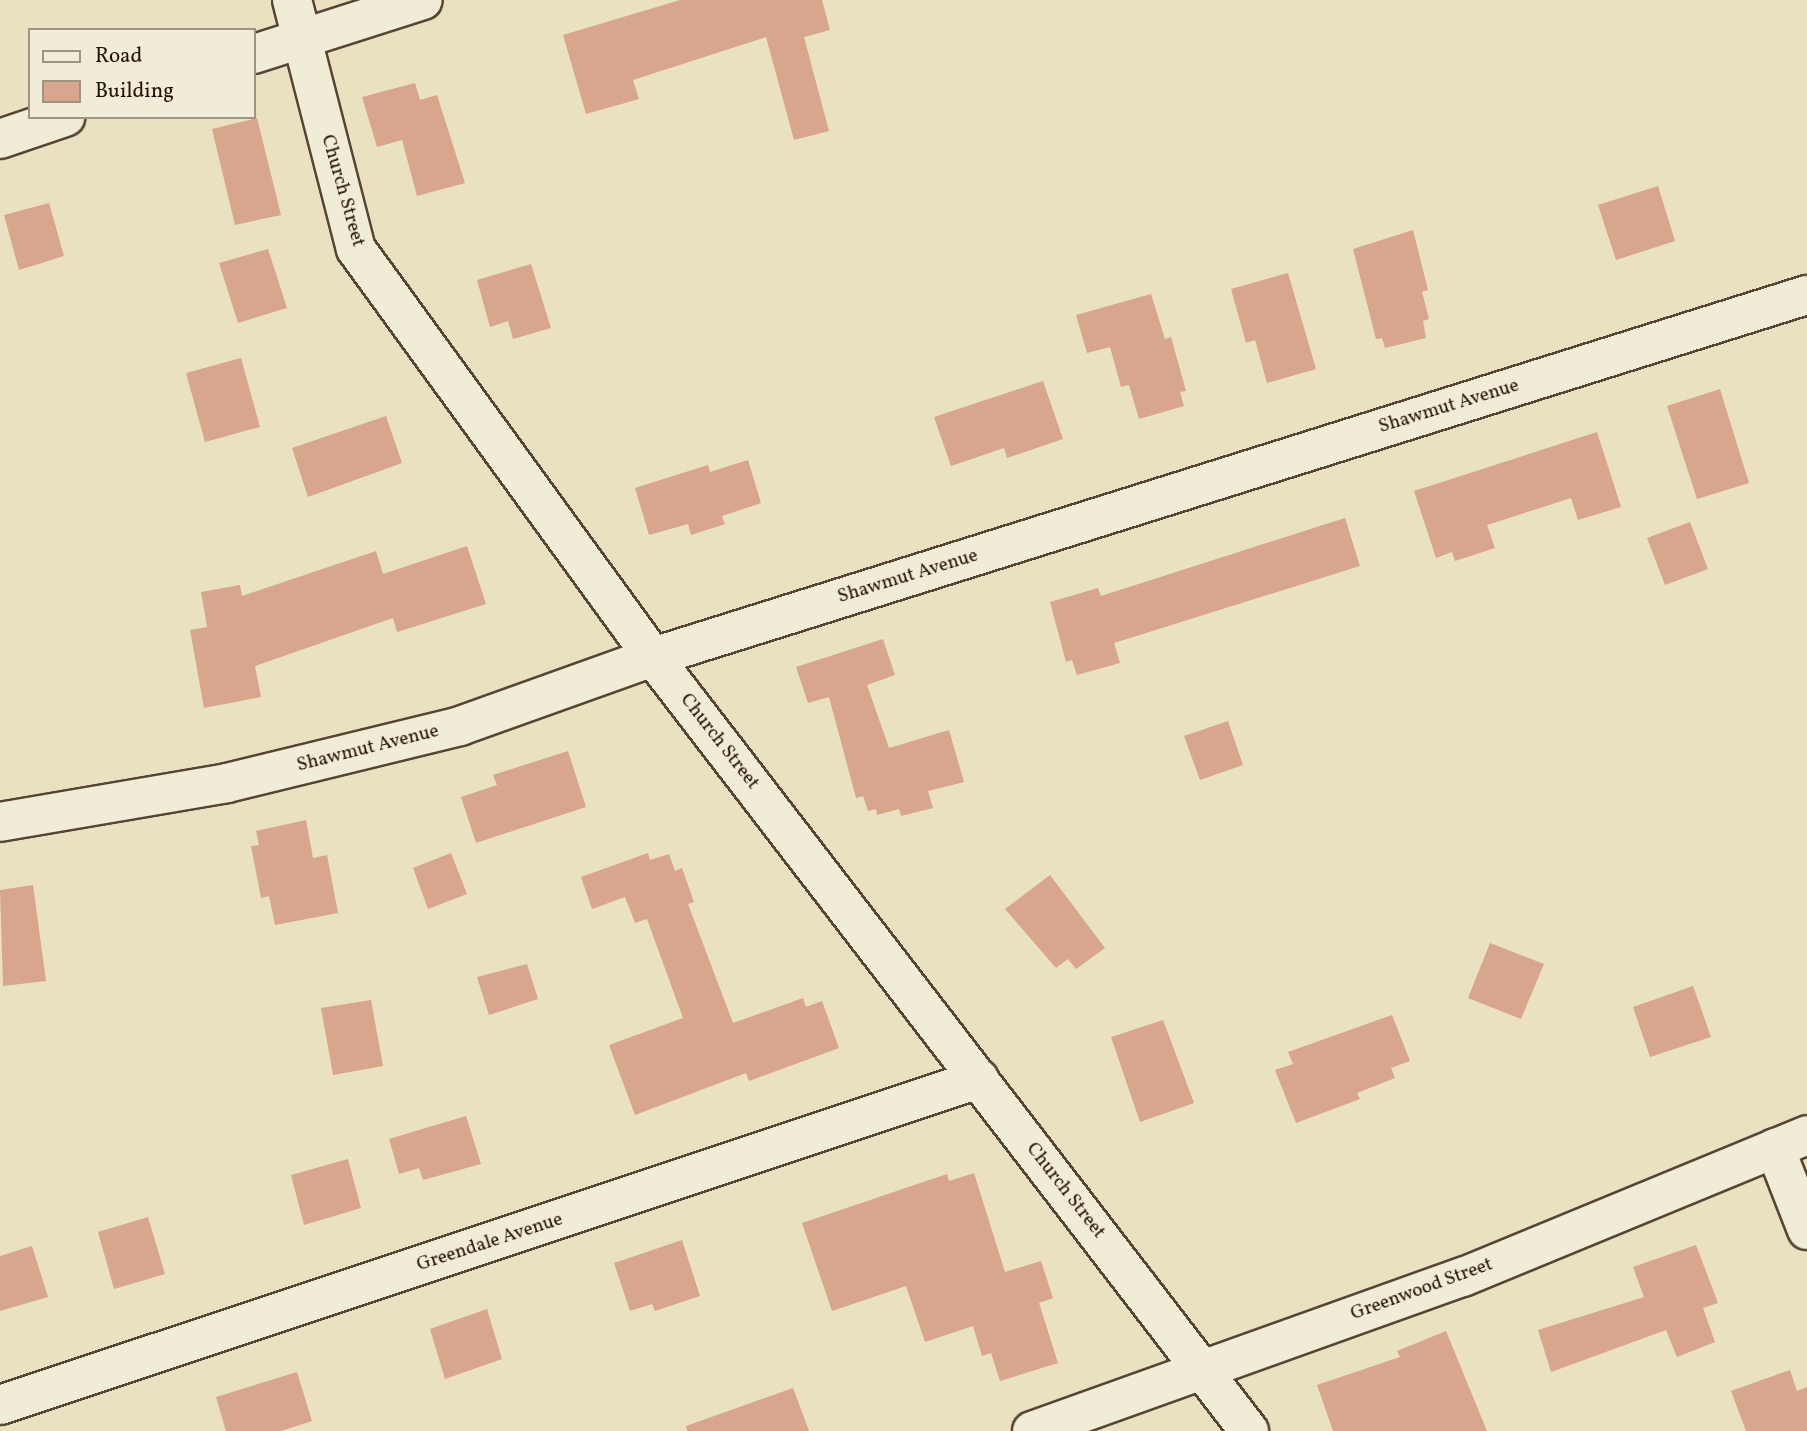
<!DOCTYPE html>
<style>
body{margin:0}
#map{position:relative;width:1807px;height:1431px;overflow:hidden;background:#eae1c0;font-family:Vollkorn,serif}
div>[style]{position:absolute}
.building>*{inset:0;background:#d8a58d}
.roads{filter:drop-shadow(2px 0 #564434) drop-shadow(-2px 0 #564434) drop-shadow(0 2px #564434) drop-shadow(0 -2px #564434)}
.minor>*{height:38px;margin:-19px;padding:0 19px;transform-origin:19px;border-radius:19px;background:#f1ecd6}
.tertiary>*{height:38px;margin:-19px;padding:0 19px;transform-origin:19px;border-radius:19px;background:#f1ecd6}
span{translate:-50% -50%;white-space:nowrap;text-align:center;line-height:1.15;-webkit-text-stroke:5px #f1ecd6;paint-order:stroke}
.street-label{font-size:19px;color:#241006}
.legend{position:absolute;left:28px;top:28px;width:228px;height:91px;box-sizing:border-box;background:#f1ecd6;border:2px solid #9f9483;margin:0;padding:9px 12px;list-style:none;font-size:21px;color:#241006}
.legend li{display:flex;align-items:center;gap:14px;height:35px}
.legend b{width:35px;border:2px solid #9f9483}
</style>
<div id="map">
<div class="building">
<i style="clip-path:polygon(680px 0,822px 0,830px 30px,804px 37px,829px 131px,794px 140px,766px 37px,633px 80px,639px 99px,586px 114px,563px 35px)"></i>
<i style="clip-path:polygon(415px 83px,420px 100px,437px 95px,465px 183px,417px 196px,402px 140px,377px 147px,362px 97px)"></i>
<i style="clip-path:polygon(257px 118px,281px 215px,235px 225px,212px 129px)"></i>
<i style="clip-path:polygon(1658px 186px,1675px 241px,1616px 260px,1598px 205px)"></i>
<i style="clip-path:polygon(49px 203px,64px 256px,19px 270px,4px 215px)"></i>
<i style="clip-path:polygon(1413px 230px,1428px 290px,1422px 292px,1429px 319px,1423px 321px,1426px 338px,1385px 348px,1382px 338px,1376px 339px,1353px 249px)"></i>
<i style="clip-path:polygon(268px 249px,287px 308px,238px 323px,219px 263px)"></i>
<i style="clip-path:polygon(531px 264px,551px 328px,513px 339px,508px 321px,490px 327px,477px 280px)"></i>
<i style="clip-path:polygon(1288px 273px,1316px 369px,1267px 383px,1255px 340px,1246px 343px,1231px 289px)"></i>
<i style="clip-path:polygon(1151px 294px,1165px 339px,1171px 337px,1186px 391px,1180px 392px,1184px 406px,1139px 419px,1129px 385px,1121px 387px,1110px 347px,1087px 353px,1076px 315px)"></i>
<i style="clip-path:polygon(241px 358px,260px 427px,205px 442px,186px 373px)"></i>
<i style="clip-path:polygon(1043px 381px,1063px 439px,1007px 458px,1004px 448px,951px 466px,934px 417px)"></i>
<i style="clip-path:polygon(1720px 389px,1749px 483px,1697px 499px,1667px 406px)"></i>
<i style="clip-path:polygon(386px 416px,402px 463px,308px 497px,292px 448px)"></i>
<i style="clip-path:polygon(1597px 432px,1621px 507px,1578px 520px,1571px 498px,1487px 525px,1495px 548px,1455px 561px,1452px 552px,1436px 558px,1414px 491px)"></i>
<i style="clip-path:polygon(748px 460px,761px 503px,722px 516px,725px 524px,691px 535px,688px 524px,649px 535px,635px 488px,708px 465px,710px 472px)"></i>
<i style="clip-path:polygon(1345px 518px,1360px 566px,1114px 643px,1120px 663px,1077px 675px,1072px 660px,1066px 662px,1050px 602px,1098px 588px,1101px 596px)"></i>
<i style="clip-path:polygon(1690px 522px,1708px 569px,1665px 585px,1647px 538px)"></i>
<i style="clip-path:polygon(467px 546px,486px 604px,397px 632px,393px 618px,255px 666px,261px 697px,204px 708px,190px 630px,207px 627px,201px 592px,240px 585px,242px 596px,376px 551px,383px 574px)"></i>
<i style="clip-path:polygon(883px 639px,895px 675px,867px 685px,889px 748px,949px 730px,964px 782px,928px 791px,933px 808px,901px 816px,899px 809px,877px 815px,876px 809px,868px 811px,863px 796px,856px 798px,829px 697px,808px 703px,796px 667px)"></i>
<i style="clip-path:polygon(1228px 721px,1243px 765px,1200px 780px,1184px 736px)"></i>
<i style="clip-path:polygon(568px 751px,586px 807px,476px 843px,461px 797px,497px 785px,493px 775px)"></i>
<i style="clip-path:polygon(306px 820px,313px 858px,327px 855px,338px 913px,275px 925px,269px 896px,261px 898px,251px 846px,259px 845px,256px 831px)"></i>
<i style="clip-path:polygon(451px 853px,467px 894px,428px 909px,413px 868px)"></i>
<i style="clip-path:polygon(648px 853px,650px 860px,669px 854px,675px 871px,682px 868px,694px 902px,688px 904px,733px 1023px,803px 998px,806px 1007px,822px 1001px,839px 1048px,749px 1081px,746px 1073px,635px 1115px,609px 1045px,683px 1018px,647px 919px,635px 923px,625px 897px,592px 909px,581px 877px)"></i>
<i style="clip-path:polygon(1050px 875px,1105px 948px,1076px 969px,1068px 959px,1056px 968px,1005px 909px)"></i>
<i style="clip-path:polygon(33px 885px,46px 981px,3px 986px,0 890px)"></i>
<i style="clip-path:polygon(1490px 943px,1544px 964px,1521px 1019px,1468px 998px)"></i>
<i style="clip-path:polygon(527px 964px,538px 999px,489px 1015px,477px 977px)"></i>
<i style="clip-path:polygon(1693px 986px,1711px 1037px,1650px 1057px,1633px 1007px)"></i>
<i style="clip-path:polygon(371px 1000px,383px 1066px,333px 1075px,321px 1008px)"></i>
<i style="clip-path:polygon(1392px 1015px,1410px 1061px,1391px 1068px,1395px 1078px,1357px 1093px,1360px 1099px,1296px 1123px,1275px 1070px,1293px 1064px,1288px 1052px)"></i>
<i style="clip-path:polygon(1163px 1020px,1194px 1103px,1140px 1122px,1111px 1037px)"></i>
<i style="clip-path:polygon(466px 1116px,481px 1164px,423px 1180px,419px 1168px,399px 1174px,389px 1139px)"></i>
<i style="clip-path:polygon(348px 1159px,361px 1208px,304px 1225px,291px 1175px)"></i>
<i style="clip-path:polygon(974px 1173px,1005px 1272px,1041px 1261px,1053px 1298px,1039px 1303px,1058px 1363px,1000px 1381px,991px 1353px,982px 1356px,973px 1326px,925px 1342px,906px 1286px,832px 1311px,802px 1223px,947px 1174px,949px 1181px)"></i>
<i style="clip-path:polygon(148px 1217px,165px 1274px,114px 1289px,98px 1232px)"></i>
<i style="clip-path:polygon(682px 1240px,700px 1296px,655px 1311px,652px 1304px,630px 1311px,614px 1263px)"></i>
<i style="clip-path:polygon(1696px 1245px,1718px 1303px,1703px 1308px,1715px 1342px,1677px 1357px,1666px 1330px,1551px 1372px,1538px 1330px,1644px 1297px,1633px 1267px)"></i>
<i style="clip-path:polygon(32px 1246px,48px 1297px,0 1311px,0 1256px)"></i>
<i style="clip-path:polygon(487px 1309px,502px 1359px,445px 1379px,430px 1329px)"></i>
<i style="clip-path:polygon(1446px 1331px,1487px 1431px,1333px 1431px,1317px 1385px,1400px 1357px,1397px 1351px)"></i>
<i style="clip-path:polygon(1790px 1370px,1797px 1391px,1807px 1387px,1807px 1431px,1746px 1431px,1731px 1391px)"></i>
<i style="clip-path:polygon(297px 1372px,312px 1421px,281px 1431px,226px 1431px,216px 1397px)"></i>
<i style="clip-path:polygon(793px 1388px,809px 1431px,687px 1431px,686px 1426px)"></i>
</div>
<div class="roads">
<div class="minor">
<i style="left:254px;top:54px;width:177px;rotate:-17.7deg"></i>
<i style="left:0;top:139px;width:69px;rotate:-18.7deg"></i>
<i style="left:0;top:822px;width:230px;rotate:-9.7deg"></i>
<i style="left:227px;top:783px;width:240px;rotate:-13.7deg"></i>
<i style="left:460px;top:726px;width:205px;rotate:-19.7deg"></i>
<i style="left:653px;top:657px;width:1209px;rotate:-17.42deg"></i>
<i style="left:1775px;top:1148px;width:88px;rotate:68.7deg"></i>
<i style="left:0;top:1405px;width:1032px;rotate:-18.42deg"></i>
<i style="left:1032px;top:1431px;width:458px;rotate:-19.7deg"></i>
<i style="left:1463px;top:1277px;width:372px;rotate:-22.4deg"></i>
</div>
<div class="tertiary">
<i style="left:292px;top:0;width:257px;rotate:75.6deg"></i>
<i style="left:356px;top:249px;width:505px;rotate:53.95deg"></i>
<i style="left:653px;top:657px;width:977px;rotate:52.4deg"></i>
</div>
</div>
<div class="street-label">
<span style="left:342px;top:191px;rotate:74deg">Church Street</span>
<span style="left:1449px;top:407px;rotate:-17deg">Shawmut Avenue</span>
<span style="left:908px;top:577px;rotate:-17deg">Shawmut Avenue</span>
<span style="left:719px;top:742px;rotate:52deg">Church Street</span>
<span style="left:368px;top:749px;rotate:-14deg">Shawmut Avenue</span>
<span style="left:1065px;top:1191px;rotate:52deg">Church Street</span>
<span style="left:490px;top:1243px;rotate:-18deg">Greendale Avenue</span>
<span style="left:1422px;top:1290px;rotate:-20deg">Greenwood Street</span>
</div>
<ul class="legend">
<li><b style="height:9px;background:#f1ecd6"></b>Road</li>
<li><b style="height:19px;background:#d8a58d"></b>Building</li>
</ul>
</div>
